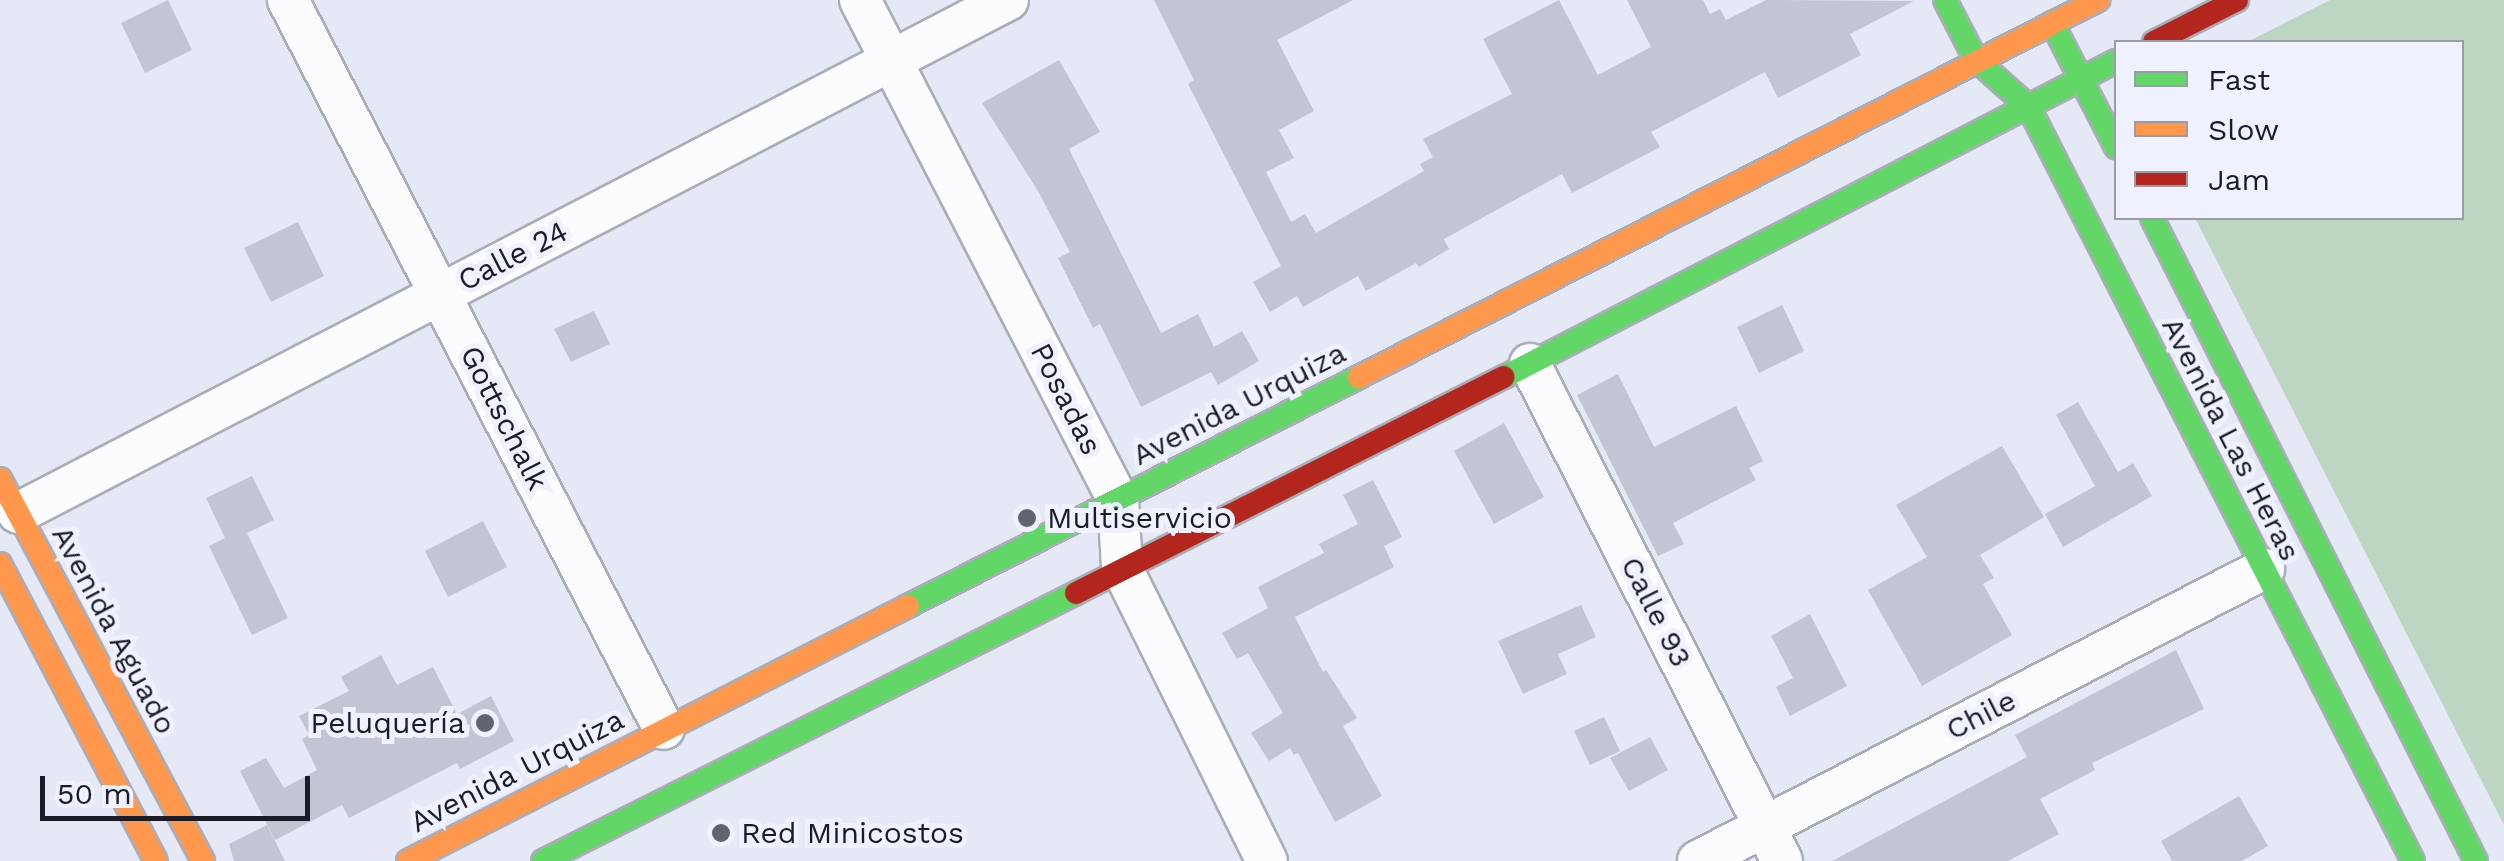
<!DOCTYPE html>
<meta charset="utf-8">
<style>
body{margin:0}
#map{position:relative;width:2504px;height:861px;overflow:hidden;background:#e5e8f5;font-family:"Work Sans",sans-serif}
div>[style]{position:absolute}
.green>*{inset:0;background:#bdd6c1}
.building>*{inset:0;background:#c3c6d2}
.roads{filter:drop-shadow(2px 0 #aaadb7) drop-shadow(-2px 0 #aaadb7) drop-shadow(0 2px #aaadb7) drop-shadow(0 -2px #aaadb7)}
.street>*{height:40px;margin:-20px;padding:0 20px;transform-origin:20px;border-radius:20px;background:#fbfcfe}
.fast>*{height:22px;margin:-11px;padding:0 11px;transform-origin:11px;border-radius:11px;background:#63d668}
.slow>*{height:22px;margin:-11px;padding:0 11px;transform-origin:11px;border-radius:11px;background:#ff974d}
.jam>*{height:22px;margin:-11px;padding:0 11px;transform-origin:11px;border-radius:11px;background:#b3261e}
.dots>*{width:28px;height:28px;translate:-50% -50%;box-sizing:border-box;border:5px solid #eff2fe;border-radius:50%}
span{translate:-50% -50%;white-space:nowrap;text-align:center;line-height:1.15;-webkit-text-stroke:10px #eff2fe;paint-order:stroke}
.street-label{font-size:30px;color:#1a1d27}
.poi-label{font-size:30px;color:#1a1d27}
.left{translate:0 -50%;text-align:left}
.right{translate:-100% -50%;text-align:right}
.legend{position:absolute;left:2114px;top:40px;width:350px;height:180px;box-sizing:border-box;background:#eff2fe;border:2px solid #9a9da8;margin:0;padding:12px 18px;list-style:none;font-size:30px;color:#1a1d27}
.legend li{display:flex;align-items:center;gap:20px;height:50px}
.legend b{width:50px;border:2px solid #9a9da8}
.scale{position:absolute;left:40px;top:776px;width:270px;height:45px;box-sizing:border-box;border:5px solid #1a1d27;border-top:0;padding-left:12px;font-size:30px;line-height:35px;white-space:nowrap;color:#1a1d27;-webkit-text-stroke:8px #eff2fe;paint-order:stroke}
</style>
<div id="map">
<div class="green">
<i style="clip-path:polygon(2330px 0,2504px 0,2504px 825px,2195px 218px,2462px 218px,2462px 42px,2247px 42px)"></i>
</div>
<div class="building">
<i style="clip-path:polygon(168px 0,192px 50px,145px 73px,121px 23px)"></i>
<i style="clip-path:polygon(1154px 0,1353px 0,1277px 40px,1314px 111px,1279px 130px,1294px 158px,1266px 172px,1291px 222px,1305px 214px,1316px 233px,1424px 171px,1420px 164px,1433px 157px,1423px 139px,1512px 94px,1483px 39px,1559px 0,1598px 75px,1651px 47px,1627px 0,1703px 0,1710px 14px,1720px 9px,1726px 20px,1766px 0,1914px 1px,1850px 34px,1861px 55px,1778px 98px,1765px 72px,1651px 132px,1660px 147px,1572px 193px,1562px 174px,1444px 239px,1449px 249px,1419px 267px,1416px 263px,1366px 291px,1358px 276px,1303px 307px,1297px 296px,1270px 312px,1253px 282px,1281px 266px,1188px 84px,1194px 80px)"></i>
<i style="clip-path:polygon(1059px 60px,1100px 132px,1069px 149px,1161px 333px,1198px 314px,1214px 347px,1242px 331px,1259px 361px,1218px 385px,1211px 372px,1141px 407px,1100px 324px,1093px 328px,1058px 258px,1070px 252px,1038px 191px,982px 103px)"></i>
<i style="clip-path:polygon(298px 222px,324px 276px,271px 302px,244px 248px)"></i>
<i style="clip-path:polygon(1782px 305px,1804px 351px,1759px 373px,1737px 327px)"></i>
<i style="clip-path:polygon(594px 311px,610px 344px,571px 362px,554px 329px)"></i>
<i style="clip-path:polygon(1618px 374px,1654px 447px,1736px 406px,1763px 461px,1749px 468px,1756px 480px,1673px 523px,1684px 544px,1658px 556px,1577px 395px)"></i>
<i style="clip-path:polygon(2078px 402px,2118px 472px,2133px 463px,2152px 496px,2063px 547px,2045px 514px,2095px 486px,2056px 415px)"></i>
<i style="clip-path:polygon(1504px 423px,1544px 497px,1494px 524px,1454px 451px)"></i>
<i style="clip-path:polygon(2002px 446px,2044px 517px,1980px 555px,1994px 578px,1983px 584px,2012px 635px,1922px 686px,1868px 590px,1927px 557px,1896px 505px)"></i>
<i style="clip-path:polygon(252px 476px,274px 520px,247px 533px,288px 618px,252px 635px,209px 546px,225px 538px,206px 498px)"></i>
<i style="clip-path:polygon(1373px 480px,1402px 537px,1384px 546px,1394px 567px,1295px 617px,1323px 672px,1326px 670px,1357px 718px,1343px 726px,1382px 796px,1335px 822px,1298px 753px,1294px 755px,1290px 748px,1269px 761px,1251px 733px,1283px 713px,1248px 653px,1237px 659px,1222px 633px,1268px 608px,1258px 587px,1324px 553px,1319px 544px,1358px 524px,1343px 495px)"></i>
<i style="clip-path:polygon(483px 521px,507px 567px,448px 597px,425px 551px)"></i>
<i style="clip-path:polygon(1581px 605px,1596px 637px,1558px 654px,1567px 674px,1523px 694px,1498px 641px)"></i>
<i style="clip-path:polygon(1810px 614px,1847px 686px,1790px 716px,1776px 687px,1793px 678px,1771px 636px)"></i>
<i style="clip-path:polygon(2176px 650px,2204px 709px,2092px 763px,2095px 770px,2040px 799px,2059px 834px,2008px 861px,1832px 861px,2027px 757px,2015px 735px)"></i>
<i style="clip-path:polygon(381px 655px,397px 685px,433px 667px,457px 714px,491px 696px,514px 741px,460px 769px,457px 763px,349px 818px,342px 805px,275px 840px,240px 771px,266px 758px,284px 788px,317px 770px,302px 739px,309px 735px,299px 716px,349px 691px,341px 677px)"></i>
<i style="clip-path:polygon(1604px 717px,1620px 751px,1590px 765px,1574px 731px)"></i>
<i style="clip-path:polygon(1650px 737px,1668px 770px,1629px 791px,1610px 758px)"></i>
<i style="clip-path:polygon(2239px 796px,2268px 846px,2242px 861px,2172px 861px,2161px 841px)"></i>
<i style="clip-path:polygon(267px 825px,285px 861px,234px 861px,229px 844px)"></i>
</div>
<div class="roads">
<div class="street">
<i style="left:288px;top:0;width:820px;rotate:62.72deg"></i>
<i style="left:860px;top:0;width:563px;rotate:62.71deg"></i>
<i style="left:1118px;top:500px;width:68px;rotate:86.6deg"></i>
<i style="left:1122px;top:568px;width:327px;rotate:63.7deg"></i>
<i style="left:1530px;top:364px;width:557px;rotate:63.11deg"></i>
<i style="left:18px;top:513px;width:1115px;rotate:-27.39deg"></i>
<i style="left:1698px;top:861px;width:637px;rotate:-27.29deg"></i>
</div>
<div class="fast">
<i style="left:1945px;top:0;width:68px;rotate:62.7deg"></i>
<i style="left:1976px;top:60px;width:69px;rotate:41.5deg"></i>
<i style="left:2028px;top:106px;width:847px;rotate:62.98deg"></i>
<i style="left:2052px;top:23px;width:140px;rotate:62.7deg"></i>
<i style="left:2152px;top:218px;width:720px;rotate:63.26deg"></i>
<i style="left:1504px;top:377px;width:689px;rotate:-27.31deg"></i>
<i style="left:908px;top:606px;width:506px;rotate:-26.92deg"></i>
<i style="left:543px;top:861px;width:597px;rotate:-26.69deg"></i>
</div>
<div class="slow">
<i style="left:1359px;top:377px;width:830px;rotate:-27.03deg"></i>
<i style="left:0;top:479px;width:433px;rotate:62deg"></i>
<i style="left:0;top:564px;width:335px;rotate:62.3deg"></i>
<i style="left:408px;top:861px;width:561px;rotate:-27.02deg"></i>
</div>
<div class="jam">
<i style="left:2154px;top:42px;width:93px;rotate:-26.8deg"></i>
<i style="left:1076px;top:593px;width:479px;rotate:-26.8deg"></i>
</div>
</div>
<div class="dots">
<i style="left:1027px;top:518px;background:#61646f"></i>
<i style="left:485px;top:723px;background:#61646f"></i>
<i style="left:721px;top:833px;background:#61646f"></i>
</div>
<div class="street-label">
<span style="left:513px;top:256px;rotate:-27deg">Calle 24</span>
<span style="left:1066px;top:399px;rotate:63deg">Posadas</span>
<span style="left:1239px;top:404px;rotate:-27deg">Avenida Urquiza</span>
<span style="left:504px;top:418px;rotate:63deg">Gottschalk</span>
<span style="left:2231px;top:439px;rotate:63deg">Avenida Las Heras</span>
<span style="left:1656px;top:612px;rotate:63deg">Calle 93</span>
<span style="left:114px;top:630px;rotate:62deg">Avenida Aguado</span>
<span style="left:1981px;top:715px;rotate:-27deg">Chile</span>
<span style="left:517px;top:771px;rotate:-27deg">Avenida Urquiza</span>
</div>
<div class="poi-label">
<span class="left" style="left:1047px;top:518px">Multiservicio</span>
<span class="right" style="left:465px;top:723px">Peluquería</span>
<span class="left" style="left:741px;top:833px">Red Minicostos</span>
</div>
<ul class="legend">
<li><b style="height:12px;background:#63d668"></b>Fast</li>
<li><b style="height:12px;background:#ff974d"></b>Slow</li>
<li><b style="height:12px;background:#b3261e"></b>Jam</li>
</ul>
<div class="scale">50 m</div>
</div>
